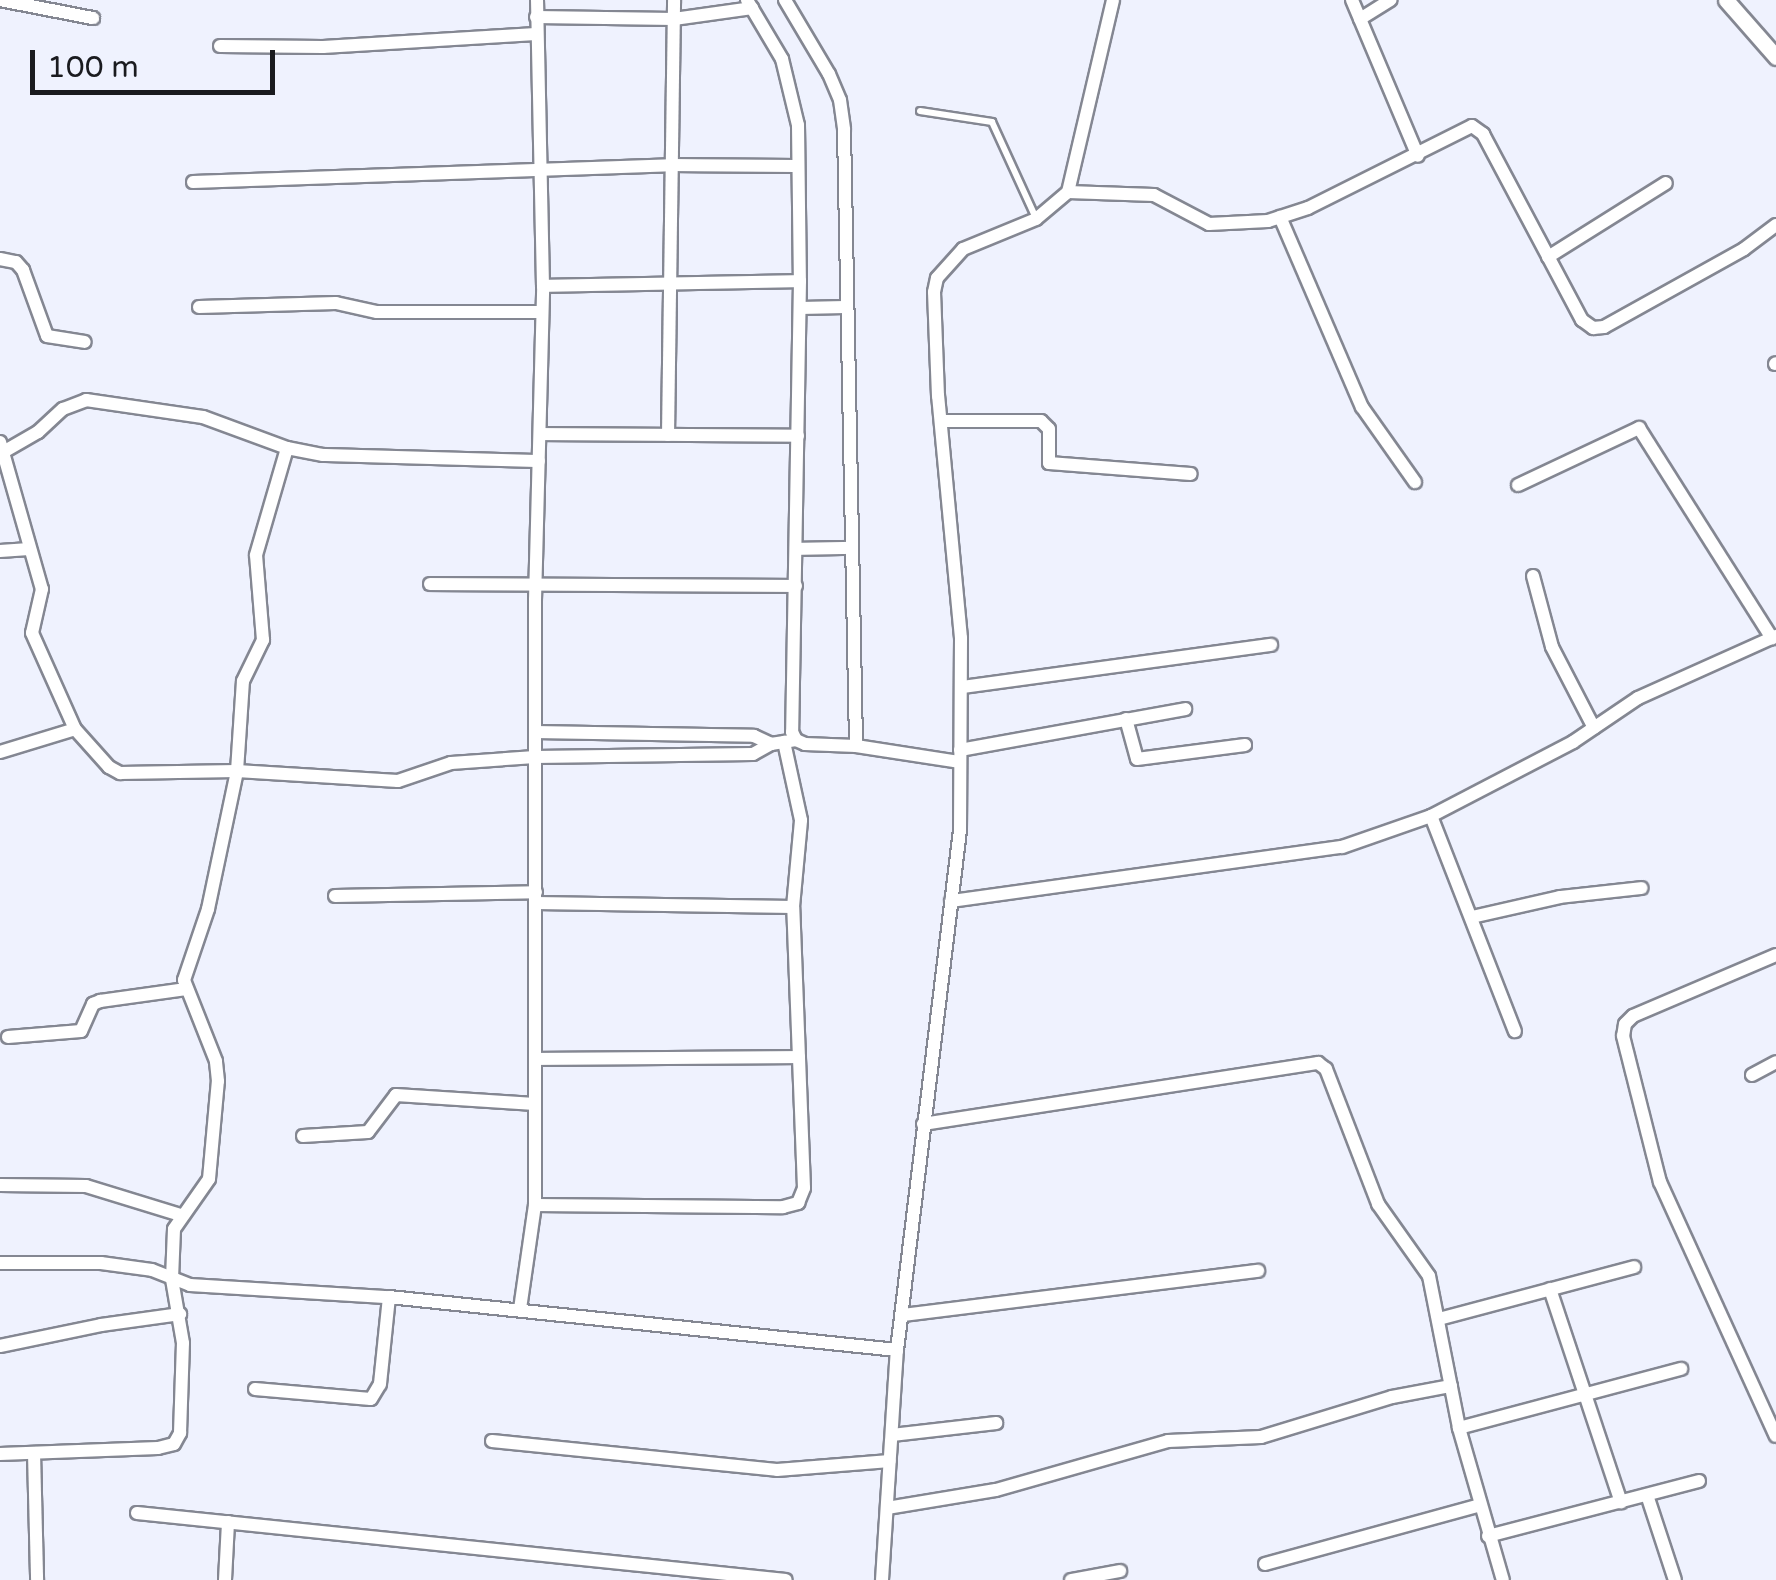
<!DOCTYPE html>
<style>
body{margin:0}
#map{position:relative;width:1776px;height:1580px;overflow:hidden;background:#eff2fe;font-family:"Varela Round",sans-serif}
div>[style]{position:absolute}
.roads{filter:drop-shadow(2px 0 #848792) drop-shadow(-2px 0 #848792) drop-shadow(0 2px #848792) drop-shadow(0 -2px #848792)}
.service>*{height:6px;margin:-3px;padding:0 3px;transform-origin:3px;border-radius:3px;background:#fff}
.minor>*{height:12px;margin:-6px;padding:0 6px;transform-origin:6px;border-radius:6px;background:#fff}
.tertiary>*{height:15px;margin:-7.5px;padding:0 7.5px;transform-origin:7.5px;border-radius:7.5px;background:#fff}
span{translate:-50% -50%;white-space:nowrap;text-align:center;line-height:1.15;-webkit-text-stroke:10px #eff2fe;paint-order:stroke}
.scale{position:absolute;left:30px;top:50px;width:245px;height:45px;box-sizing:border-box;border:5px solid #1a1b1f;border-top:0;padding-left:12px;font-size:30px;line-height:35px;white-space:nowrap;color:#1a1b1f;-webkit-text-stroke:8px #eff2fe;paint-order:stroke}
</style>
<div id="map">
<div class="roads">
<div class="service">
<i style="left:920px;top:111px;width:73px;rotate:8.7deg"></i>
<i style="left:992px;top:122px;width:106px;rotate:65.4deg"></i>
</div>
<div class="minor">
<i style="left:0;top:0;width:95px;rotate:11deg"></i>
<i style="left:747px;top:0;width:69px;rotate:59.3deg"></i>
<i style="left:782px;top:59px;width:68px;rotate:76.4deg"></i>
<i style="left:798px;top:125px;width:156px;rotate:89.3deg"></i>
<i style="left:800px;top:281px;width:451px;rotate:91deg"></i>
<i style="left:792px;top:732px;width:9px;rotate:63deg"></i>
<i style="left:796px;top:740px;width:10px;rotate:24deg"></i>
<i style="left:805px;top:744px;width:51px;rotate:2.2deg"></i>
<i style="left:856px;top:746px;width:104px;rotate:8.8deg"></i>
<i style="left:785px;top:0;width:86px;rotate:59.3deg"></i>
<i style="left:829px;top:74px;width:28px;rotate:67deg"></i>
<i style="left:840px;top:100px;width:30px;rotate:82deg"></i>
<i style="left:844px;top:130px;width:616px;rotate:88.88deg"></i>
<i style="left:1352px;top:0;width:169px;rotate:67.1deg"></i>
<i style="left:536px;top:17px;width:138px;rotate:0.8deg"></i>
<i style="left:674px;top:19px;width:79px;rotate:-8deg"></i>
<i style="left:1360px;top:19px;width:36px;rotate:-32deg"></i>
<i style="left:220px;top:46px;width:103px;rotate:0.6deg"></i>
<i style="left:323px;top:47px;width:213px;rotate:-3.5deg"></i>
<i style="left:193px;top:182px;width:478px;rotate:-2deg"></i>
<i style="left:671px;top:165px;width:125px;rotate:0.5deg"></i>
<i style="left:1068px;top:192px;width:86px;rotate:2deg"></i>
<i style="left:1154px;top:195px;width:62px;rotate:27.8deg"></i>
<i style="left:1209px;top:224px;width:59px;rotate:-2.9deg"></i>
<i style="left:1268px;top:221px;width:42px;rotate:-18deg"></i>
<i style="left:1308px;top:208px;width:183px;rotate:-26.6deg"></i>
<i style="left:1472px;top:126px;width:14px;rotate:36deg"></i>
<i style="left:1483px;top:134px;width:211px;rotate:62deg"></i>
<i style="left:1582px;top:320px;width:14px;rotate:36deg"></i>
<i style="left:1593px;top:328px;width:11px;rotate:-5deg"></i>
<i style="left:1604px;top:327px;width:160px;rotate:-29.1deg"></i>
<i style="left:1744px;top:249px;width:40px;rotate:-37deg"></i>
<i style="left:1280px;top:217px;width:207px;rotate:66.7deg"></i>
<i style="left:1362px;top:407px;width:92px;rotate:54.8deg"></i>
<i style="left:1548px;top:257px;width:139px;rotate:-32.1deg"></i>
<i style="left:0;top:259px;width:16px;rotate:11deg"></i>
<i style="left:16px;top:262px;width:11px;rotate:49deg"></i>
<i style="left:23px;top:270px;width:70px;rotate:70deg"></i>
<i style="left:47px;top:336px;width:38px;rotate:9deg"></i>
<i style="left:543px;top:286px;width:257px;rotate:-1.1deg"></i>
<i style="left:199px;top:307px;width:137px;rotate:-1.7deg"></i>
<i style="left:336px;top:303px;width:42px;rotate:12.4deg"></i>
<i style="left:377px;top:312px;width:164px"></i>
<i style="left:800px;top:308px;width:45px;rotate:-1.3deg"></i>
<i style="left:1775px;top:364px;width:1px;rotate:-45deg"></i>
<i style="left:941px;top:421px;width:100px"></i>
<i style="left:1041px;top:421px;width:11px;rotate:45deg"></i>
<i style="left:1049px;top:429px;width:34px;rotate:90deg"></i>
<i style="left:1049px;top:463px;width:142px;rotate:4.4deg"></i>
<i style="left:541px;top:434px;width:257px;rotate:0.4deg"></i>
<i style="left:668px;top:435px;width:435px;rotate:-89.2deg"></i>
<i style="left:0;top:442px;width:153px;rotate:74.1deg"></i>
<i style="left:42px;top:589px;width:45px;rotate:102.8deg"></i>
<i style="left:32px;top:633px;width:105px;rotate:65.9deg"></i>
<i style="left:75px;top:729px;width:51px;rotate:48.2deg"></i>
<i style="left:109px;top:767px;width:13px;rotate:29deg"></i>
<i style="left:120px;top:773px;width:117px;rotate:-1deg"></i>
<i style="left:237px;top:771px;width:161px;rotate:3.6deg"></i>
<i style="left:398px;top:781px;width:56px;rotate:-18.8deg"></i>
<i style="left:451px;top:763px;width:84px;rotate:-4.1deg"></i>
<i style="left:535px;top:757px;width:218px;rotate:-0.8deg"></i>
<i style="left:753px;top:754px;width:21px;rotate:-29deg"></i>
<i style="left:771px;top:744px;width:25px;rotate:-9deg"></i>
<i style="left:5px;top:451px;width:38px;rotate:-30deg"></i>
<i style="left:38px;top:432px;width:34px;rotate:-43deg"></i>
<i style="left:63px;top:409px;width:25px;rotate:-21deg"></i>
<i style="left:86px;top:400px;width:118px;rotate:8.3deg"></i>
<i style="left:203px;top:417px;width:90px;rotate:20.3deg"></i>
<i style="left:287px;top:448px;width:37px;rotate:11deg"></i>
<i style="left:323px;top:455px;width:216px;rotate:1.6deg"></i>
<i style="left:1518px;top:485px;width:134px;rotate:-25.2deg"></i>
<i style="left:1639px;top:428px;width:249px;rotate:57.7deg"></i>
<i style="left:796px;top:549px;width:54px;rotate:-1.1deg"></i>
<i style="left:0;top:551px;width:29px;rotate:-4deg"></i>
<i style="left:1533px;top:576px;width:73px;rotate:75deg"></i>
<i style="left:1552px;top:647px;width:91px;rotate:62.6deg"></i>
<i style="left:430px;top:584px;width:366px;rotate:0.3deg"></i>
<i style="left:963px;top:687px;width:311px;rotate:-7.8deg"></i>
<i style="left:1126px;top:719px;width:41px;rotate:74.6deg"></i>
<i style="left:1137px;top:759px;width:109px;rotate:-7.4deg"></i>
<i style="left:535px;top:732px;width:219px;rotate:1deg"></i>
<i style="left:754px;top:736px;width:19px;rotate:25deg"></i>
<i style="left:960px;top:750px;width:229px;rotate:-10.3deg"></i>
<i style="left:0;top:752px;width:78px;rotate:-17deg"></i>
<i style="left:1431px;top:816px;width:231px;rotate:68.7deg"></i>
<i style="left:335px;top:896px;width:201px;rotate:-1.1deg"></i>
<i style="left:951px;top:901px;width:395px;rotate:-7.9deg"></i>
<i style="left:1342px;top:847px;width:94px;rotate:-19.2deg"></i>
<i style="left:1431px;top:816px;width:160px;rotate:-27.5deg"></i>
<i style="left:1573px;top:742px;width:78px;rotate:-34.1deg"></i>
<i style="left:1638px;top:698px;width:151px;rotate:-24.2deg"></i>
<i style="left:536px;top:903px;width:257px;rotate:0.9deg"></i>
<i style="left:1472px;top:917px;width:90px;rotate:-12.8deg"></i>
<i style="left:1560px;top:897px;width:82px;rotate:-6.3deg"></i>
<i style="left:1776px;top:955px;width:155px;rotate:156.9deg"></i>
<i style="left:1633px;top:1016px;width:11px;rotate:135deg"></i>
<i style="left:1625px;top:1024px;width:12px;rotate:99deg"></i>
<i style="left:1623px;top:1036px;width:151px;rotate:75.8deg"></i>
<i style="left:1660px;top:1182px;width:279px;rotate:65.5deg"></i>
<i style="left:8px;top:1037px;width:73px;rotate:-4.7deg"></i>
<i style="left:81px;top:1031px;width:30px;rotate:-66deg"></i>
<i style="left:93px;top:1004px;width:8px;rotate:-23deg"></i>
<i style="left:100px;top:1001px;width:87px;rotate:-7.9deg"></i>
<i style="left:535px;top:1059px;width:264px;rotate:-0.4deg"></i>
<i style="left:1752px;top:1075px;width:27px;rotate:-28deg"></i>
<i style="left:923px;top:1124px;width:400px;rotate:-8.8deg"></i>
<i style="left:1318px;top:1063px;width:10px;rotate:37deg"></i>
<i style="left:1326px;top:1069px;width:145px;rotate:68.9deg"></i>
<i style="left:1378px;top:1204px;width:88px;rotate:54.7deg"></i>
<i style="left:1429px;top:1276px;width:155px;rotate:78.8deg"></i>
<i style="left:1459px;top:1428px;width:158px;rotate:73.9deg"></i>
<i style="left:303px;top:1136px;width:65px;rotate:-3.5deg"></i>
<i style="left:368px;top:1132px;width:46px;rotate:-52.9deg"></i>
<i style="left:396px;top:1095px;width:139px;rotate:3.7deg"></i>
<i style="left:0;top:1185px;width:86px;rotate:0.7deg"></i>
<i style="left:86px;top:1186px;width:98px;rotate:17.1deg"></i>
<i style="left:535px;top:1205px;width:248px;rotate:0.5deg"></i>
<i style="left:783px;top:1207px;width:16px;rotate:-15deg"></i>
<i style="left:798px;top:1203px;width:16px;rotate:-68deg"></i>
<i style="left:804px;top:1188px;width:281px;rotate:-92.2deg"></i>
<i style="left:793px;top:907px;width:87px;rotate:-84.7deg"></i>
<i style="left:801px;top:820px;width:80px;rotate:-102.3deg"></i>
<i style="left:0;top:1263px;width:101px"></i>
<i style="left:101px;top:1263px;width:51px;rotate:7.8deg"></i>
<i style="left:152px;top:1270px;width:41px;rotate:21.5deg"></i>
<i style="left:190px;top:1285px;width:199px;rotate:3.5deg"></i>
<i style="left:389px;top:1297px;width:511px;rotate:5.96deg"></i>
<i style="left:1550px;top:1289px;width:225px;rotate:71.6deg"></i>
<i style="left:520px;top:1309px;width:105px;rotate:-81.8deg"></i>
<i style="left:535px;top:1205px;width:605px;rotate:-90deg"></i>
<i style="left:535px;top:600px;width:314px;rotate:-88.5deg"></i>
<i style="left:543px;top:286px;width:286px;rotate:-91.2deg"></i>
<i style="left:903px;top:1315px;width:358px;rotate:-7.1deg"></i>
<i style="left:1439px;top:1319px;width:202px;rotate:-14.9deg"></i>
<i style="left:0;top:1346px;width:103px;rotate:-11.7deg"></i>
<i style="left:101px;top:1325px;width:80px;rotate:-7.9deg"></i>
<i style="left:255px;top:1389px;width:116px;rotate:4.9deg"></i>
<i style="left:371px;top:1399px;width:17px;rotate:-59deg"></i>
<i style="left:380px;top:1384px;width:87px;rotate:-84.1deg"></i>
<i style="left:1459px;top:1428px;width:230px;rotate:-14.9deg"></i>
<i style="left:892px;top:1435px;width:105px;rotate:-6.6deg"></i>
<i style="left:492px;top:1441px;width:286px;rotate:5.8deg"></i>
<i style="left:777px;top:1470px;width:113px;rotate:-4.6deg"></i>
<i style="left:34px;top:1453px;width:127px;rotate:88.6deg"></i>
<i style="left:0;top:1454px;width:158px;rotate:-2.2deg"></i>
<i style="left:158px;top:1448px;width:16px;rotate:-14deg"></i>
<i style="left:174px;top:1444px;width:13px;rotate:-61deg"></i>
<i style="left:180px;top:1433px;width:90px;rotate:-88.1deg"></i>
<i style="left:183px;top:1343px;width:65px;rotate:-99.8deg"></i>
<i style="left:172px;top:1279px;width:50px;rotate:-87.7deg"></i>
<i style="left:174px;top:1229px;width:61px;rotate:-55deg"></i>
<i style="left:209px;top:1179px;width:98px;rotate:-84.8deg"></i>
<i style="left:218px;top:1081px;width:20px;rotate:-96deg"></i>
<i style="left:216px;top:1061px;width:87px;rotate:-111.6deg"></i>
<i style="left:184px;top:980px;width:75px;rotate:-71.3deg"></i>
<i style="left:208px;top:909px;width:141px;rotate:-78.1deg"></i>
<i style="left:237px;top:771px;width:90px;rotate:-86.2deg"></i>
<i style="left:243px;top:681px;width:46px;rotate:-64deg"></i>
<i style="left:263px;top:640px;width:85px;rotate:-94.7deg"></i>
<i style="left:256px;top:555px;width:111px;rotate:-73.8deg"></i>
<i style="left:1647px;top:1495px;width:89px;rotate:71.8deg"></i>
<i style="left:887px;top:1508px;width:110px;rotate:-9.4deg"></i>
<i style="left:996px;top:1490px;width:179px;rotate:-15.9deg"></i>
<i style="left:1168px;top:1441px;width:93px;rotate:-2.5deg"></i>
<i style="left:1261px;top:1437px;width:137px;rotate:-17deg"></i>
<i style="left:1392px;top:1397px;width:60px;rotate:-10.6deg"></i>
<i style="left:137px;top:1513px;width:652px;rotate:5.89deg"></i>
<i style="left:1488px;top:1536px;width:218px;rotate:-14.6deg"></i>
<i style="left:1265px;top:1564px;width:223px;rotate:-15.3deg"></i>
<i style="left:225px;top:1580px;width:58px;rotate:-87deg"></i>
<i style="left:882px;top:1580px;width:230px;rotate:-86.3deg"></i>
<i style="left:897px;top:1350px;width:524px;rotate:-83.09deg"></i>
<i style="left:960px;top:830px;width:192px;rotate:-89.7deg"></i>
<i style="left:961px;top:638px;width:243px;rotate:-95.4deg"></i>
<i style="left:938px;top:396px;width:104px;rotate:-92.2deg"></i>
<i style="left:934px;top:292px;width:14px;rotate:-78deg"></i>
<i style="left:937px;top:278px;width:39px;rotate:-48deg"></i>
<i style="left:963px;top:249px;width:79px;rotate:-22.3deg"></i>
<i style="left:1036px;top:219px;width:42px;rotate:-40.2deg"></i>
<i style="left:1068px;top:192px;width:197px;rotate:-76.8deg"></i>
<i style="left:1071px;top:1580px;width:50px;rotate:-10.4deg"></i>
</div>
<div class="tertiary">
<i style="left:1726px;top:0;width:76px;rotate:48.7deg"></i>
</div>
</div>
<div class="scale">100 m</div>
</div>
